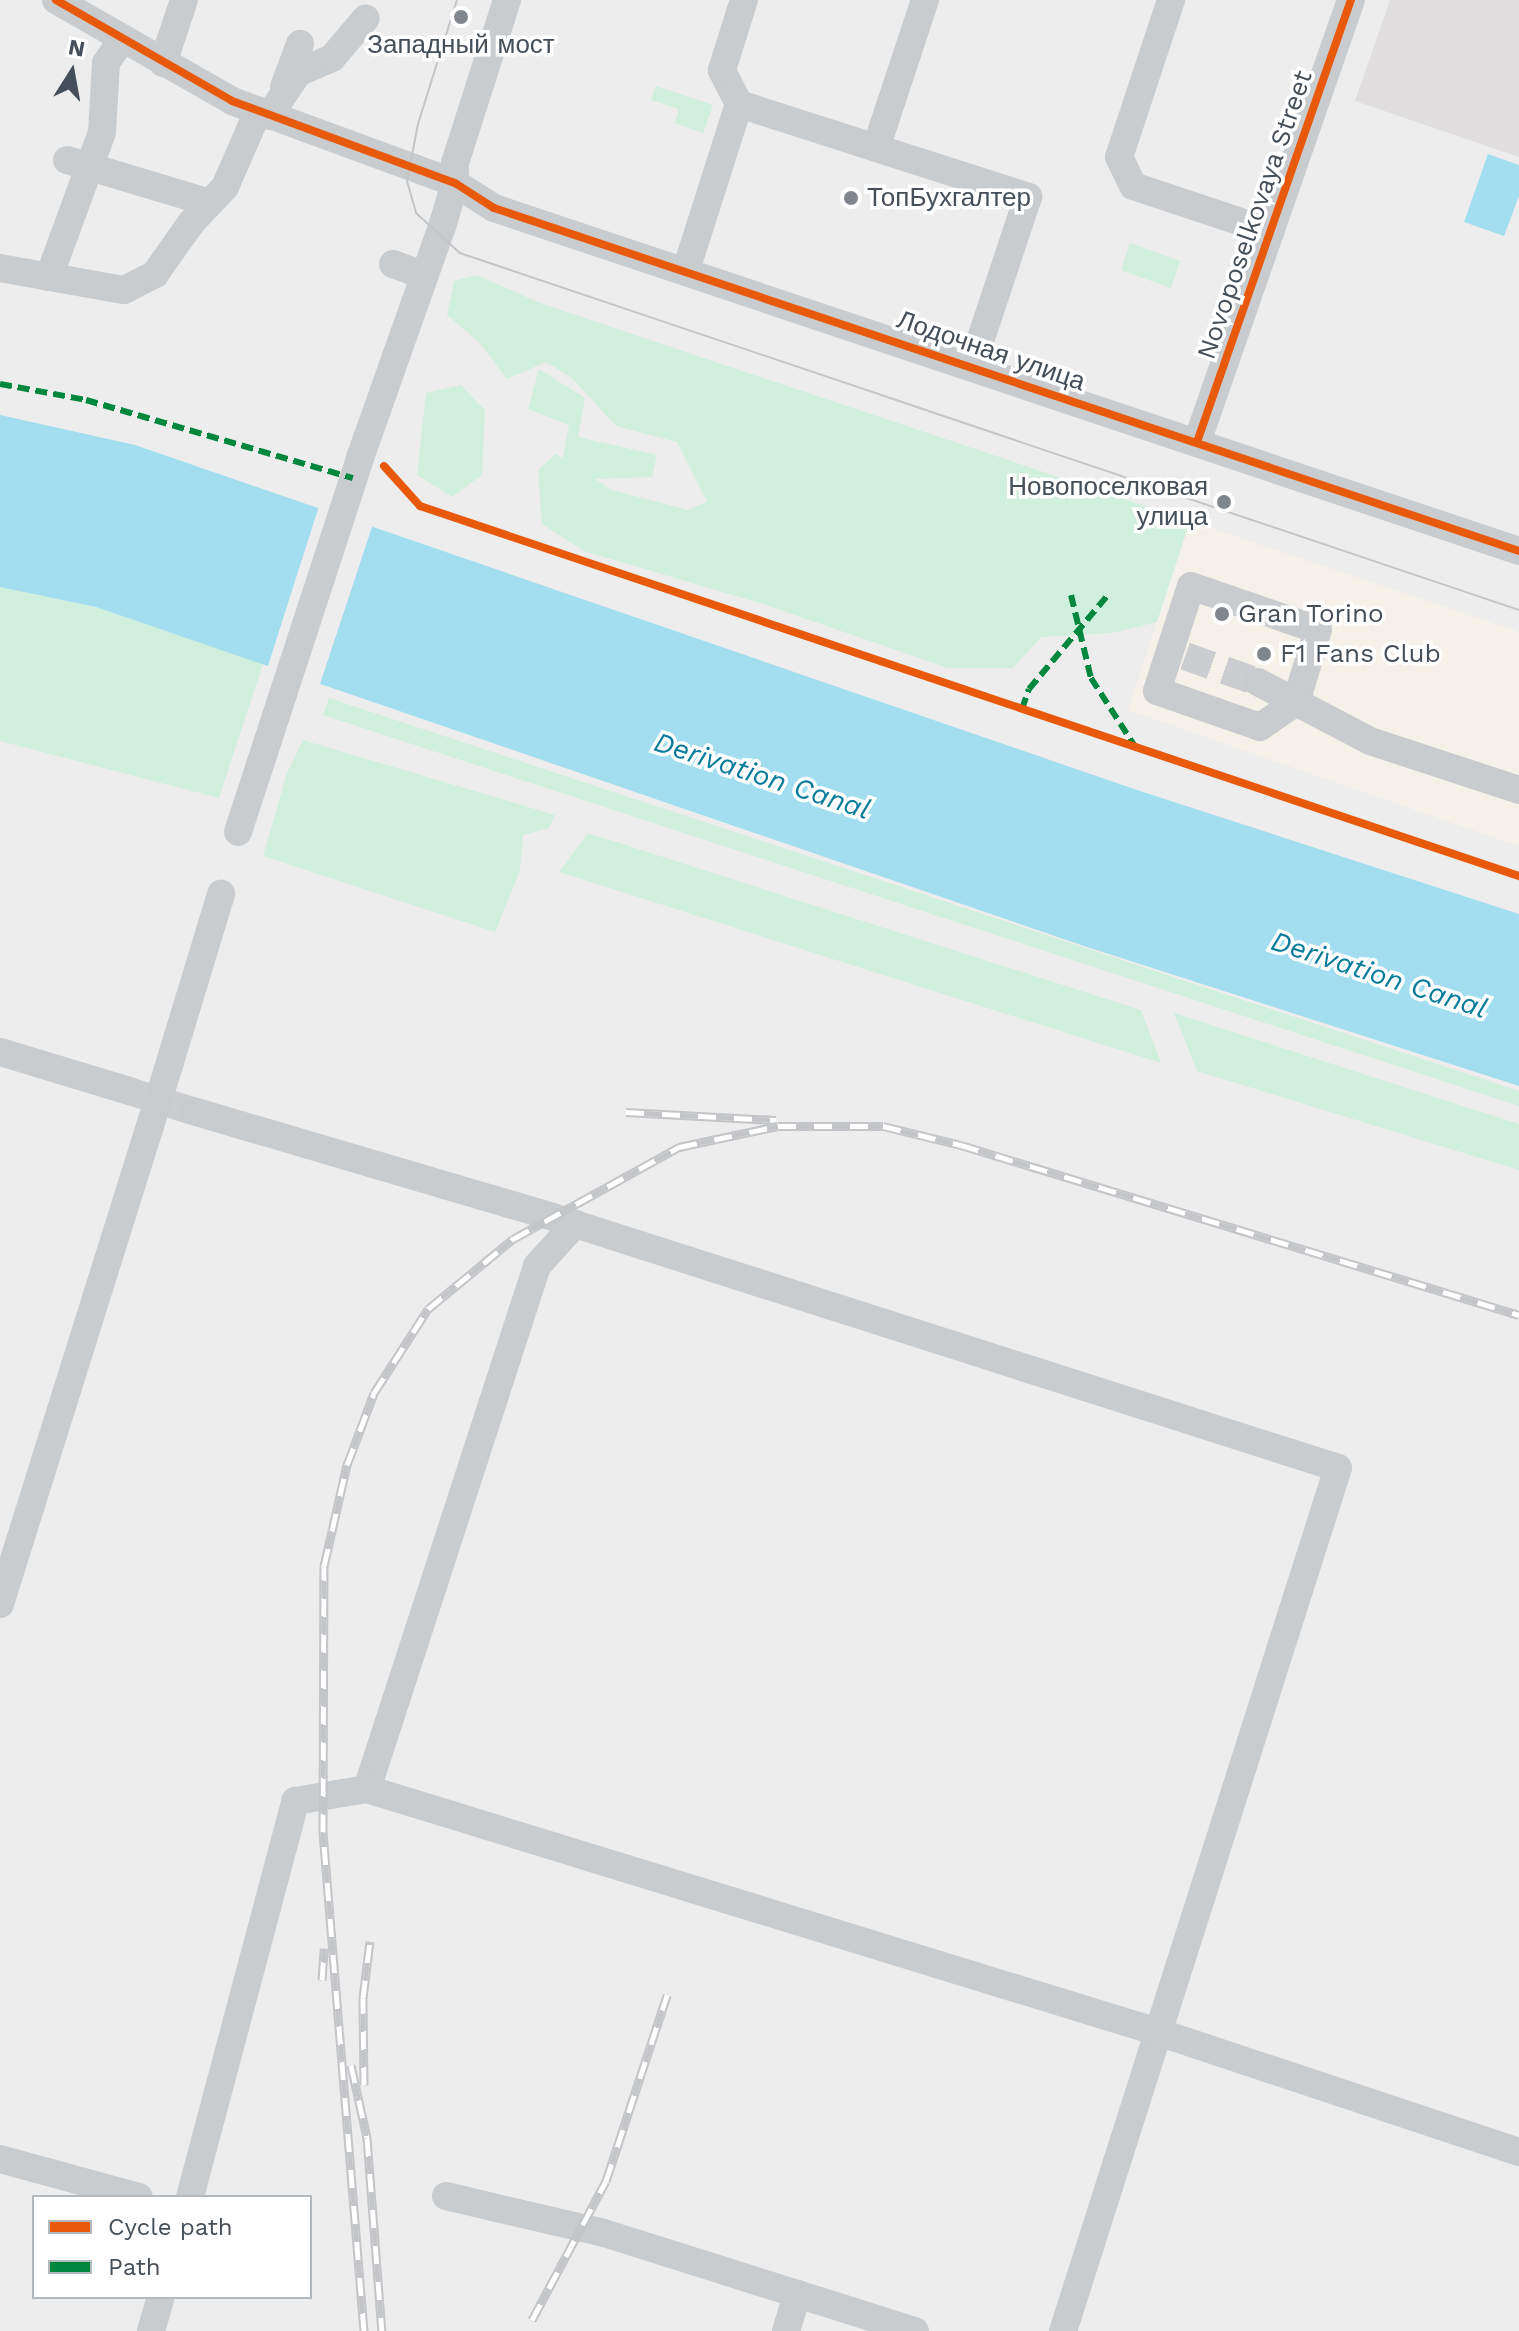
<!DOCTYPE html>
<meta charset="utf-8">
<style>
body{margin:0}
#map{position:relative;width:1519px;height:2331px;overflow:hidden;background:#eeeded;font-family:"Work Sans",sans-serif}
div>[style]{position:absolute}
.commercial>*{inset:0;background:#f6f1e8}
.education>*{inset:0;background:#e0dedf}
.green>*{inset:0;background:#d0efdc}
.water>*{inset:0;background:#a2deef}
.pier>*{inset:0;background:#eeeded}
.minor-tunnel>*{height:28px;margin-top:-14px;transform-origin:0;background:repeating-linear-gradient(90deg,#cccdd0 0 28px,transparent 0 42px)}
.minor>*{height:28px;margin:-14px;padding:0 14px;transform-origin:14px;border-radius:14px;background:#c9cccf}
.tram>*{height:2px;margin:-1px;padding:0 1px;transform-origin:1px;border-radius:1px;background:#c3c5c8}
.rail>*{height:9px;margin-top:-4.5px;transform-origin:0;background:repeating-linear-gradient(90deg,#fff 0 18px,#c3c5c8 0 36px);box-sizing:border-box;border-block:2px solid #c3c5c8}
.minor-bridge>*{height:28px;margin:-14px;padding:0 14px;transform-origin:14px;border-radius:14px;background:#c9cccf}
.quiet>*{height:6px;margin-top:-3px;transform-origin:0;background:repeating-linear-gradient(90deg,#00873e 0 12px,transparent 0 18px)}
.cycleway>*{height:8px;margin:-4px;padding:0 4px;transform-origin:4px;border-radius:4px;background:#e8590c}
.dots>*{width:22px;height:22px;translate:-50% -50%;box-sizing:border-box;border:4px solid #fff;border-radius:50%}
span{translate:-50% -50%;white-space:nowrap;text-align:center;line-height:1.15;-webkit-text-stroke:7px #fff;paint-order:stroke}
.poi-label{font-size:26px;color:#444f5a}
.left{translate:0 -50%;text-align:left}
.right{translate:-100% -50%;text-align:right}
.street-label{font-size:26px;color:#444f5a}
.water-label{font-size:28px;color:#067b9c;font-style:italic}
.legend{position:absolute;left:32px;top:2195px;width:280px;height:104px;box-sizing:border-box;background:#fff;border:2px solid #b4b9bd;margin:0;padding:10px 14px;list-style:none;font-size:24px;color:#444f5a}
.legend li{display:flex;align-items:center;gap:16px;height:40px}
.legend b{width:40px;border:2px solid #b4b9bd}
.north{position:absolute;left:32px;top:32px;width:80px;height:80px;-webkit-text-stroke:6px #fff;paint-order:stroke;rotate:11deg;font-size:22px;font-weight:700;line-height:32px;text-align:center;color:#444f5a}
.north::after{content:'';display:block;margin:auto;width:28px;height:36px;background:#444f5a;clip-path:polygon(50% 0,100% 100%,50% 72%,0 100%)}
</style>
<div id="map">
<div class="commercial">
<i style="clip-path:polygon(1190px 521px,1519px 632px,1519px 846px,1128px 710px)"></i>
</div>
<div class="education">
<i style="clip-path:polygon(1390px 0,1519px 0,1519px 157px,1355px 101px)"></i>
</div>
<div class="green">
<i style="clip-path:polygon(656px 86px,713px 105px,703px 133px,675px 123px,679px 109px,651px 100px)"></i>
<i style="clip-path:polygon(1130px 243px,1180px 261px,1171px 288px,1121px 270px)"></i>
<i style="clip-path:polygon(477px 275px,540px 303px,1190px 521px,1157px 622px,1112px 633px,1041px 637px,1013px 668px,948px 668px,763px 604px,584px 551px,542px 524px,538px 470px,556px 454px,563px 458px,569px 425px,528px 409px,539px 369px,585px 398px,578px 437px,657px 455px,652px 477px,595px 479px,612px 490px,688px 510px,707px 502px,677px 442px,616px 426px,571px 377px,546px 362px,507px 379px,478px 341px,447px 315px,454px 281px)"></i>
<i style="clip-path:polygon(461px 385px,485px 410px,482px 475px,452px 497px,417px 475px,426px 393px)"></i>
<i style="clip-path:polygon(0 587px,96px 607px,263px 664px,219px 798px,0 741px)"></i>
<i style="clip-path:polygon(329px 698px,1519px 1091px,1519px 1106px,323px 715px)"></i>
<i style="clip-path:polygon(303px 740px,555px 815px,549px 828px,523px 835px,520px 871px,495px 932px,263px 856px,287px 773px)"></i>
<i style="clip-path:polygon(588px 833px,1141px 1010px,1161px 1063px,559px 872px)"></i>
<i style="clip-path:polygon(1174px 1013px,1519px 1124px,1519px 1170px,1197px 1071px)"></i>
</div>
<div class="water">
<i style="clip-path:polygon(1488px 154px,1519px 165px,1519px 196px,1504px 236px,1464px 222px)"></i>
<i style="clip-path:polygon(0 415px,135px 445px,1137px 790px,1519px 914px,1519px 1086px,1084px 946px,96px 607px,0 587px)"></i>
</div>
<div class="pier">
<i style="clip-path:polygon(320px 503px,374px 521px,319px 687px,267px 669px)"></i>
</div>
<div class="minor-tunnel">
<i style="left:1185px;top:656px;width:77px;rotate:19.6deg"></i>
<i style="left:129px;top:1091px;width:67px;rotate:17.4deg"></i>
</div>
<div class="minor">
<i style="left:56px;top:0;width:203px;rotate:29.8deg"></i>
<i style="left:232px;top:101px;width:238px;rotate:20.2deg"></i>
<i style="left:455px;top:183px;width:46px;rotate:32.7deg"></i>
<i style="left:494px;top:208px;width:1081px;rotate:18.5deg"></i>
<i style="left:1171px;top:0;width:165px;rotate:108.3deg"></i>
<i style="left:1119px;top:157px;width:32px;rotate:64deg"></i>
<i style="left:1133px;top:186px;width:145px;rotate:18.4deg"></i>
<i style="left:163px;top:63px;width:66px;rotate:-71.6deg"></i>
<i style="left:284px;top:87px;width:46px;rotate:-69.6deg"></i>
<i style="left:739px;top:104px;width:38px;rotate:-117deg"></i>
<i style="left:722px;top:70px;width:73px;rotate:-72.6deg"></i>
<i style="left:269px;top:116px;width:52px;rotate:-56deg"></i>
<i style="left:298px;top:73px;width:37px;rotate:-24deg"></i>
<i style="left:332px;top:58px;width:52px;rotate:-49.6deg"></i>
<i style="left:876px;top:148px;width:156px;rotate:-71.7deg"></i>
<i style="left:67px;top:160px;width:149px;rotate:16.7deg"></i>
<i style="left:393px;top:264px;width:33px;rotate:20deg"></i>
<i style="left:0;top:268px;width:126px;rotate:10.1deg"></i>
<i style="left:124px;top:290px;width:35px;rotate:-27deg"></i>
<i style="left:155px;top:274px;width:62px;rotate:-54.8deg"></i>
<i style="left:191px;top:223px;width:50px;rotate:-46.6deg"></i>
<i style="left:225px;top:187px;width:83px;rotate:-66.5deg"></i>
<i style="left:686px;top:270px;width:174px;rotate:-72.3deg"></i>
<i style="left:739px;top:104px;width:304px;rotate:17.8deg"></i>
<i style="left:1028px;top:197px;width:177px;rotate:108.4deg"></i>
<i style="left:49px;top:277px;width:154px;rotate:-69.9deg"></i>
<i style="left:102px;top:132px;width:69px;rotate:-86.7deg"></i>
<i style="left:106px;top:63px;width:29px;rotate:-56deg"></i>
<i style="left:1197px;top:442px;width:468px;rotate:-70.8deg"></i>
<i style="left:1191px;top:586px;width:134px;rotate:19.1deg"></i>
<i style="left:1318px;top:630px;width:75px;rotate:107deg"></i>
<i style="left:1296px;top:702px;width:44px;rotate:145.2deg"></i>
<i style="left:1260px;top:727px;width:109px;rotate:-160.7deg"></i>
<i style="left:1157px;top:691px;width:110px;rotate:-72.1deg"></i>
<i style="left:1258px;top:682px;width:127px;rotate:27.8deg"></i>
<i style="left:1370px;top:741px;width:157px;rotate:18.2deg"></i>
<i style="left:238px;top:832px;width:393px;rotate:-71.9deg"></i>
<i style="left:360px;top:458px;width:245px;rotate:-70.5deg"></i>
<i style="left:442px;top:227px;width:46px;rotate:-73.5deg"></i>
<i style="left:455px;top:183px;width:20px;rotate:-90deg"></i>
<i style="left:455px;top:163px;width:171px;rotate:-72.3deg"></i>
<i style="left:0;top:1052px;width:135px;rotate:16.8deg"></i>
<i style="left:170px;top:1062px;width:176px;rotate:-73.1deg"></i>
<i style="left:193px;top:1111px;width:375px;rotate:16.4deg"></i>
<i style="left:553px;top:1217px;width:824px;rotate:17.73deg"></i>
<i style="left:1338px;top:1468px;width:906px;rotate:107.67deg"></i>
<i style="left:0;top:1604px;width:501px;rotate:-72.58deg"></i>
<i style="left:367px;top:1789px;width:550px;rotate:-71.99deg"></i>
<i style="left:537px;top:1266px;width:57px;rotate:-47.9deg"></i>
<i style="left:0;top:2159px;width:144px;rotate:15.3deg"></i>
<i style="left:446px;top:2196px;width:162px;rotate:13.2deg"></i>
<i style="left:604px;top:2233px;width:326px;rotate:17.5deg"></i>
<i style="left:190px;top:2197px;width:410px;rotate:-75.1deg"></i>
<i style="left:295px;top:1801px;width:73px;rotate:-9.5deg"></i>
<i style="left:367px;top:1789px;width:827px;rotate:17.08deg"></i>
<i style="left:1158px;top:2032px;width:380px;rotate:18.4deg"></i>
<i style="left:151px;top:2331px;width:35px;rotate:-74deg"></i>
<i style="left:786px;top:2331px;width:39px;rotate:-73deg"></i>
</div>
<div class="tram">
<i style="left:457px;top:0;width:130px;rotate:107.5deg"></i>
<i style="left:418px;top:124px;width:58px;rotate:100.9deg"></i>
<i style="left:407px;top:181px;width:33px;rotate:74deg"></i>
<i style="left:416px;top:213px;width:59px;rotate:42.3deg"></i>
<i style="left:460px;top:253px;width:1118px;rotate:18.63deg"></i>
</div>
<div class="rail">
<i style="left:626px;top:1112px;width:150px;rotate:3.1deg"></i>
<i style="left:322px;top:1980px;width:32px;rotate:-86deg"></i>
<i style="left:351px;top:2065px;width:75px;rotate:77.6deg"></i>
<i style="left:367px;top:2138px;width:194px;rotate:85.6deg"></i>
<i style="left:364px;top:2085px;width:87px;rotate:-90.7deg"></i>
<i style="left:363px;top:1998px;width:57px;rotate:-83deg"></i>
<i style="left:532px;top:2320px;width:157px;rotate:-62deg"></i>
<i style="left:606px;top:2181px;width:196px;rotate:-71.8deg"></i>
<i style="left:364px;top:2331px;width:501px;rotate:-94.7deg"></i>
<i style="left:323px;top:1832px;width:266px;rotate:-89.8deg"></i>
<i style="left:324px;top:1566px;width:104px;rotate:-77.2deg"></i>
<i style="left:347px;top:1465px;width:77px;rotate:-69.4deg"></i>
<i style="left:374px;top:1393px;width:100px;rotate:-57.3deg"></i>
<i style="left:428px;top:1309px;width:110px;rotate:-39.5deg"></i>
<i style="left:513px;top:1239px;width:190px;rotate:-29deg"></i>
<i style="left:679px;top:1147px;width:101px;rotate:-12deg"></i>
<i style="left:778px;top:1126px;width:105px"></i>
<i style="left:883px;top:1126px;width:80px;rotate:13.7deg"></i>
<i style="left:961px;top:1145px;width:583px;rotate:16.94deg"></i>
</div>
<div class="minor-bridge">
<i style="left:150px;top:1126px;width:67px;rotate:-72.6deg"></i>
</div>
<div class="quiet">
<i style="left:0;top:384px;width:87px;rotate:10.5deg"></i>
<i style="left:86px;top:400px;width:278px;rotate:16.3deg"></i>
<i style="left:1071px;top:595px;width:85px;rotate:76.5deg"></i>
<i style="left:1091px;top:678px;width:83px;rotate:57.3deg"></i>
<i style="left:1022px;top:709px;width:21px;rotate:-71deg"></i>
<i style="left:1029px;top:689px;width:121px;rotate:-50deg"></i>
</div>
<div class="cycleway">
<i style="left:56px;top:0;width:203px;rotate:29.8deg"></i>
<i style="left:232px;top:101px;width:238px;rotate:20.2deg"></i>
<i style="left:455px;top:183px;width:46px;rotate:32.7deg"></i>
<i style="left:494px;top:208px;width:1081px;rotate:18.5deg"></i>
<i style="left:1197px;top:442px;width:468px;rotate:-70.8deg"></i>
<i style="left:384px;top:466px;width:54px;rotate:48deg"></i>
<i style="left:420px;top:506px;width:1160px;rotate:18.61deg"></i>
</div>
<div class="dots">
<i style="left:461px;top:17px;background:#80868d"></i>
<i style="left:851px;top:198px;background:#80868d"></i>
<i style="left:1224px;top:502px;background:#80868d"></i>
<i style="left:1222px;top:614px;background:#80868d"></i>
<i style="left:1264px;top:654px;background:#80868d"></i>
</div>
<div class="poi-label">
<span style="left:461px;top:45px">Западный мост</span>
<span class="left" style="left:867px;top:198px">ТопБухгалтер</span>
<span class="right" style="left:1208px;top:502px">Новопоселковая<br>улица</span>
<span class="left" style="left:1238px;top:614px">Gran Torino</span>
<span class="left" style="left:1280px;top:654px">F1 Fans Club</span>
</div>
<div class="street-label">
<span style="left:1255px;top:215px;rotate:-71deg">Novoposelkovaya Street</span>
<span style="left:991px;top:351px;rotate:19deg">Лодочная улица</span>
</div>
<div class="water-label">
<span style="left:762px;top:776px;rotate:18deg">Derivation Canal</span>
<span style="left:1379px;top:975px;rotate:18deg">Derivation Canal</span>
</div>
<ul class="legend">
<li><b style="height:10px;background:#e8590c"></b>Cycle path</li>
<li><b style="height:10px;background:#00873e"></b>Path</li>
</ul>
<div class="north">N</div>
</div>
